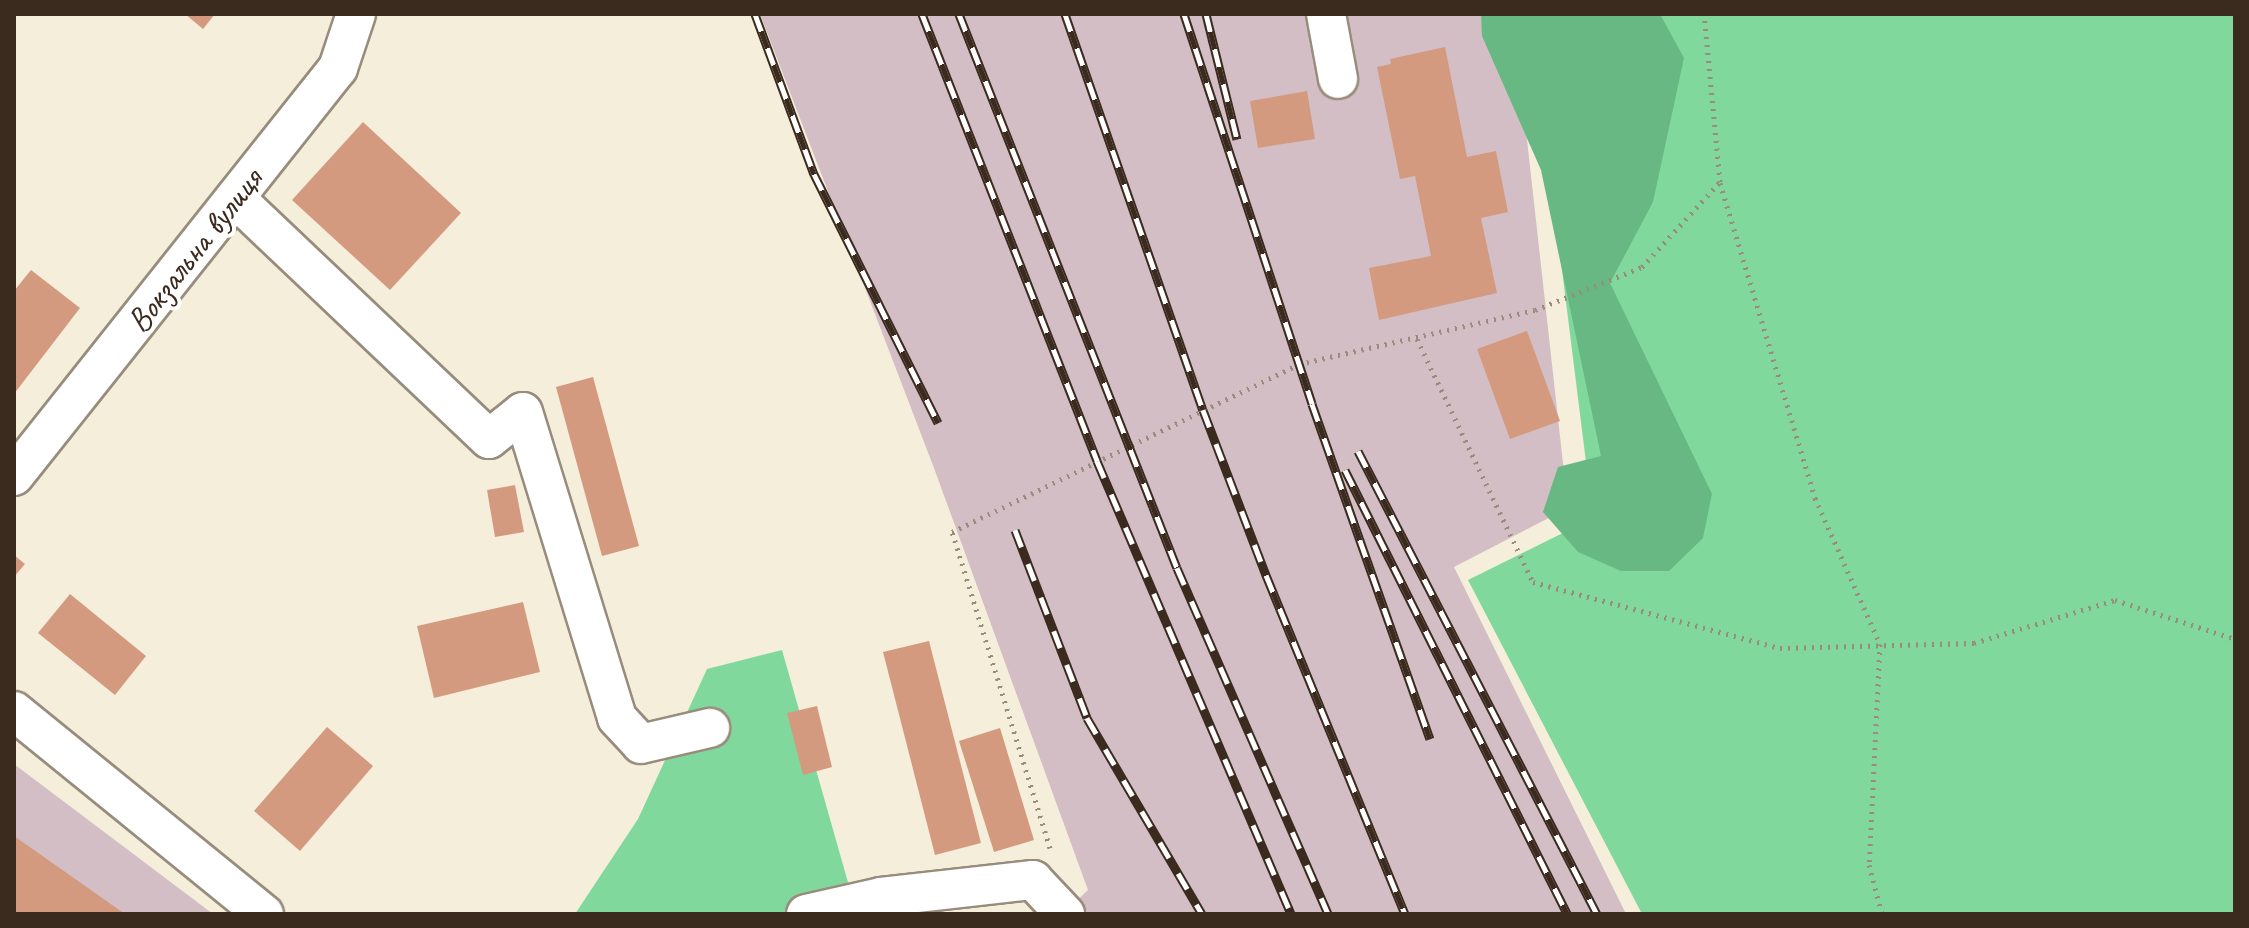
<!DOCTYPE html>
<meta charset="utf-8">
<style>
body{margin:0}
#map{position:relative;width:2249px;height:928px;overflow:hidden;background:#f4eedb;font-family:Caveat,sans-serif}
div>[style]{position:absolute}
.industrial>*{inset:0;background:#d2bec4}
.green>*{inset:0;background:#80d89d}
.forest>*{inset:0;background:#68b884}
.building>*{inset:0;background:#d49a7f}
.path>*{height:5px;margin-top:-2.5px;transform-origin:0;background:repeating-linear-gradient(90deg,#988c7c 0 2px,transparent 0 8px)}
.roads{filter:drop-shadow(2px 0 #988c7c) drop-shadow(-2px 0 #988c7c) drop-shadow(0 2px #988c7c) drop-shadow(0 -2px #988c7c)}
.minor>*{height:38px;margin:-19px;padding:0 19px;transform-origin:19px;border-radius:19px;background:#fff}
.rail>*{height:9px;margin-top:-4.5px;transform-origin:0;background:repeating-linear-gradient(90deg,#fff 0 18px,#3b2a1e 0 36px);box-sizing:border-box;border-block:2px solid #3b2a1e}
span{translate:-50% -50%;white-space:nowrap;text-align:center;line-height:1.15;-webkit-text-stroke:8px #fff;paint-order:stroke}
.street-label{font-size:34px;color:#3b2a1e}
.frame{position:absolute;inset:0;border:16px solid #3b2a1e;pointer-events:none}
</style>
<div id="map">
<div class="industrial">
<i style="clip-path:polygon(760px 14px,1513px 14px,1568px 508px,1454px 567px,1626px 914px,1063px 914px,1088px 890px,934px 468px)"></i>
<i style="clip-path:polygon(14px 764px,213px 914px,14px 914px)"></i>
</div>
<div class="green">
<i style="clip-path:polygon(1530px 14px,2235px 14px,2235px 914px,1642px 914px,1468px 580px,1593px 518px)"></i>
<i style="clip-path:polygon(782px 650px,857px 914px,575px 914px,638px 819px,707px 669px)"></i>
</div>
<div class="forest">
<i style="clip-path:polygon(1481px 14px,1660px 14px,1684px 58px,1653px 202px,1610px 283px,1712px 494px,1703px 538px,1669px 571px,1621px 571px,1578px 552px,1543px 512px,1558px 467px,1601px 456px,1541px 170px,1482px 36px)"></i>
</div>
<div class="building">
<i style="clip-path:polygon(185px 14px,215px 14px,203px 29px)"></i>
<i style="clip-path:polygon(1445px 47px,1467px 157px,1496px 151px,1508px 212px,1481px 218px,1497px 293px,1379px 320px,1369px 268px,1431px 256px,1415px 176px,1400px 179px,1377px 67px,1391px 64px,1390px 59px)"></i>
<i style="clip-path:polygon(1307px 91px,1315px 139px,1258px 148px,1250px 101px)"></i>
<i style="clip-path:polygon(363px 122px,461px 213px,390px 290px,292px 200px)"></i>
<i style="clip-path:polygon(31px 270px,80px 308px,14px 394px,14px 291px)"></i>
<i style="clip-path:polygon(1527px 331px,1560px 421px,1510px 439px,1477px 349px)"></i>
<i style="clip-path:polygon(593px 377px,639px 546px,602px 556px,556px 387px)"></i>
<i style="clip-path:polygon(515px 485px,524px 532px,495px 537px,487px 490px)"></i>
<i style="clip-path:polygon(14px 555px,25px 564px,14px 577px)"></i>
<i style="clip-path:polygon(70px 594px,146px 656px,115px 695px,38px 633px)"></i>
<i style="clip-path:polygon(523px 602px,540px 672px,434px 698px,417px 626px)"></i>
<i style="clip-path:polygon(929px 641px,981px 843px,935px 855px,883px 652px)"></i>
<i style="clip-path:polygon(817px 706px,832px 767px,803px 775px,787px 713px)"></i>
<i style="clip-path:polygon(327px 727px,373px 766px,300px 851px,254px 811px)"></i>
<i style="clip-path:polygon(1000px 728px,1034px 840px,994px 852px,959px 741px)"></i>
<i style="clip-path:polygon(14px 836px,125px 914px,14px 914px)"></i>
</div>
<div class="path">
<i style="left:1720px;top:183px;width:329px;rotate:73.2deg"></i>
<i style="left:1815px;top:498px;width:160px;rotate:66deg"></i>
<i style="left:1880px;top:644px;width:221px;rotate:92.8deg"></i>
<i style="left:1869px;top:865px;width:51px;rotate:75.1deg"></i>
<i style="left:1417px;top:339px;width:269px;rotate:64.5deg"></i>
<i style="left:1533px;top:582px;width:256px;rotate:15deg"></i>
<i style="left:1780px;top:648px;width:194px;rotate:-1.5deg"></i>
<i style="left:1974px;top:643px;width:147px;rotate:-17deg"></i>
<i style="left:2115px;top:600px;width:126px;rotate:18deg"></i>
<i style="left:1050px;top:848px;width:331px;rotate:-107.2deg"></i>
<i style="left:952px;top:532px;width:386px;rotate:-25.8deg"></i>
<i style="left:1299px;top:364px;width:242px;rotate:-12.9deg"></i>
<i style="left:1535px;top:310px;width:115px;rotate:-21.9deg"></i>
<i style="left:1642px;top:267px;width:115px;rotate:-47.5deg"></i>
<i style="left:1720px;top:182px;width:169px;rotate:-95.4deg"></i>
</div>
<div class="roads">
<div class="minor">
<i style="left:1326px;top:14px;width:66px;rotate:79.5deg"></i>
<i style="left:235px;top:198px;width:350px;rotate:43.5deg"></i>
<i style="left:489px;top:439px;width:43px;rotate:-38.5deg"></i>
<i style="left:523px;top:412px;width:320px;rotate:72.9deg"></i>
<i style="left:617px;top:718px;width:35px;rotate:47deg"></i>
<i style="left:641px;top:744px;width:71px;rotate:-13.1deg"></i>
<i style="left:14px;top:476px;width:521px;rotate:-51.55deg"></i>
<i style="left:338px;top:68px;width:57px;rotate:-71.6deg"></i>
<i style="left:14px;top:711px;width:322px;rotate:39.1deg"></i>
<i style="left:806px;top:914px;width:77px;rotate:-12.8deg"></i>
<i style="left:881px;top:897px;width:153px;rotate:-6.4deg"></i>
<i style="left:1033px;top:880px;width:47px;rotate:46.7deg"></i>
</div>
</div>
<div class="rail">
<i style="left:755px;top:14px;width:171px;rotate:69.8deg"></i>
<i style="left:814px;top:174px;width:278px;rotate:63.5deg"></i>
<i style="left:922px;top:14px;width:480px;rotate:68.6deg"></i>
<i style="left:1097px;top:461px;width:493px;rotate:66.8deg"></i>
<i style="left:959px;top:14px;width:595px;rotate:68.52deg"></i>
<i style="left:1177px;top:568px;width:378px;rotate:66.4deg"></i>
<i style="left:1065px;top:14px;width:419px;rotate:70.8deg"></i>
<i style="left:1203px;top:410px;width:177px;rotate:69.1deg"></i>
<i style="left:1266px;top:575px;width:366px;rotate:67.7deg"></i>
<i style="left:1184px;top:14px;width:410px;rotate:71.8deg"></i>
<i style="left:1312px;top:404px;width:355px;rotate:70.6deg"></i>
<i style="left:1206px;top:14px;width:129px;rotate:76.1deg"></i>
<i style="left:1358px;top:451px;width:521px;rotate:62.7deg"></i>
<i style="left:1345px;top:470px;width:496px;rotate:63.4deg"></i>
<i style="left:1015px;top:530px;width:201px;rotate:69deg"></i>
<i style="left:1087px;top:718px;width:227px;rotate:59.6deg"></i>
</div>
<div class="street-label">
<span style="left:194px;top:250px;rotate:-52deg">Вокзальна вулиця</span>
</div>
<div class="frame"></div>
</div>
